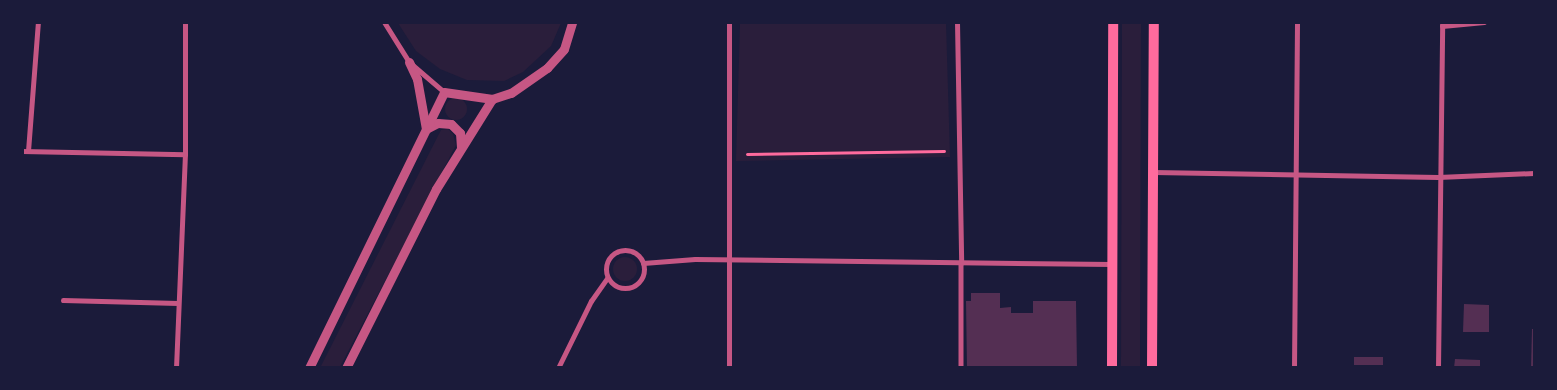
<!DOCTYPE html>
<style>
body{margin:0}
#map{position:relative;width:1557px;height:390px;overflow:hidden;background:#1b1b3a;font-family:Quicksand,sans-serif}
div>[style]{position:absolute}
.green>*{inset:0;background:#2a1e3b}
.round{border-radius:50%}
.building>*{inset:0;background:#542f53}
.path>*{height:3px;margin:-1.5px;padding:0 1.5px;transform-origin:1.5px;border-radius:1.5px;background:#ff6b9d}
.pedestrian>*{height:4.5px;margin:-2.25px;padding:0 2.25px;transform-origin:2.25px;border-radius:2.25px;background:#c65784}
.minor>*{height:5px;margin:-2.5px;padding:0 2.5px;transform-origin:2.5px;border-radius:2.5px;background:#c65784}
.minor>.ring{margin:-2.5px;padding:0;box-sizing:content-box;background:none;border:5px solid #c65784;border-radius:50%}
.tertiary>*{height:9px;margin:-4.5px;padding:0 4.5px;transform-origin:4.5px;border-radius:4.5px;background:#c65784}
.secondary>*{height:10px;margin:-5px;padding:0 5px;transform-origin:5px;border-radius:5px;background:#ff6b9d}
span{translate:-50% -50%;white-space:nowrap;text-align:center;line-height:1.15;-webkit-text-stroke:4.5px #1b1b3a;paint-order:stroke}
.frame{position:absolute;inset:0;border:24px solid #1b1b3a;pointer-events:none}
</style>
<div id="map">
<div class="green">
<i style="clip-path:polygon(398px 23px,561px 23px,551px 46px,523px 72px,504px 81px,467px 80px,440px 69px,416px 51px)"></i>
<i style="clip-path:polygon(740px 23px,946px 23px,950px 157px,736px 161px)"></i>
<i style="clip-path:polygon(1122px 23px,1141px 23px,1140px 367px,1121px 367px)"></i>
<i class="round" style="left:445px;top:98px;width:22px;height:22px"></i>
<i style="clip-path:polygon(448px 129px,453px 134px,456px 145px,340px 367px,320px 368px,441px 130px)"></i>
<i class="round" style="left:613px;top:257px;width:24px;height:24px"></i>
</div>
<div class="building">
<i style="clip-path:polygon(971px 293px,1000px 293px,1000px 308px,1011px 307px,1011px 313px,1033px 313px,1033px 301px,1076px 301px,1077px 368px,967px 368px,966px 301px,971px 301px)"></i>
<i style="clip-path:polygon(1464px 304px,1489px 305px,1489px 332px,1463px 332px)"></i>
<i style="clip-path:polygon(1532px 329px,1534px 329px,1534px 368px,1531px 368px)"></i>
<i style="clip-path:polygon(1354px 357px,1383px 357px,1383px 365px,1354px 365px)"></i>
<i style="clip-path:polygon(1455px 359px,1480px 360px,1480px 368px,1454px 368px)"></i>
</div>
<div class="path">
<i style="left:747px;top:154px;width:197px;rotate:-0.9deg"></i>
</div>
<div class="pedestrian">
<i style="left:961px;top:263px;width:105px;rotate:90deg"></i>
</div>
<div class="minor">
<i style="left:384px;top:22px;width:47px;rotate:58deg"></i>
<i style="left:409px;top:62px;width:46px;rotate:40.6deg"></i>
<i style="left:729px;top:22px;width:346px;rotate:90deg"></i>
<i style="left:957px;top:22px;width:241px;rotate:89deg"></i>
<i style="left:1442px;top:26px;width:42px;rotate:-5.4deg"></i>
<i style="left:22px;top:151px;width:163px;rotate:1.1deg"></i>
<i style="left:28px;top:151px;width:129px;rotate:-85.6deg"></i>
<i style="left:1153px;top:172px;width:285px;rotate:1deg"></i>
<i style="left:1438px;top:177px;width:96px;rotate:-2.4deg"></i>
<i class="ring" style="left:606px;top:250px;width:33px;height:33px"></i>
<i style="left:643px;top:263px;width:52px;rotate:-4.4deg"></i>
<i style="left:695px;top:259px;width:417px;rotate:0.7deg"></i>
<i style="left:63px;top:300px;width:115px;rotate:1.5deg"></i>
<i style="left:176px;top:368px;width:214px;rotate:-87.6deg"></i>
<i style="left:185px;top:154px;width:132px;rotate:-90deg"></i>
<i style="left:558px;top:368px;width:75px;rotate:-63.8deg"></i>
<i style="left:591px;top:301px;width:28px;rotate:-55deg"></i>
<i style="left:1294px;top:368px;width:346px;rotate:-89.5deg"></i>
<i style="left:1438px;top:368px;width:346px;rotate:-89.3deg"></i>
</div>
<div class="tertiary">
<i style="left:409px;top:62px;width:19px;rotate:65deg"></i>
<i style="left:417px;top:79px;width:51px;rotate:79.8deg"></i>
<i style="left:426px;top:129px;width:13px;rotate:-27deg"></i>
<i style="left:438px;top:123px;width:13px;rotate:4deg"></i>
<i style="left:451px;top:124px;width:13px;rotate:45deg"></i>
<i style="left:460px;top:133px;width:14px;rotate:86deg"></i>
<i style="left:309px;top:368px;width:307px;rotate:-63.9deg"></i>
<i style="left:444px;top:92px;width:49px;rotate:8.3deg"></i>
<i style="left:492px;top:99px;width:20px;rotate:-18deg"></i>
<i style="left:511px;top:93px;width:44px;rotate:-34.8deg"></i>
<i style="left:547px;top:68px;width:25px;rotate:-48deg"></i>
<i style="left:564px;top:49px;width:28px;rotate:-73deg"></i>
<i style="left:346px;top:368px;width:200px;rotate:-63.3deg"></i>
<i style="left:436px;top:189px;width:106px;rotate:-58.1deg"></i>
</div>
<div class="secondary">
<i style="left:1112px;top:368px;width:346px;rotate:-89.8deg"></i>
<i style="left:1152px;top:368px;width:346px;rotate:-89.7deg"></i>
</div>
<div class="frame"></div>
</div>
